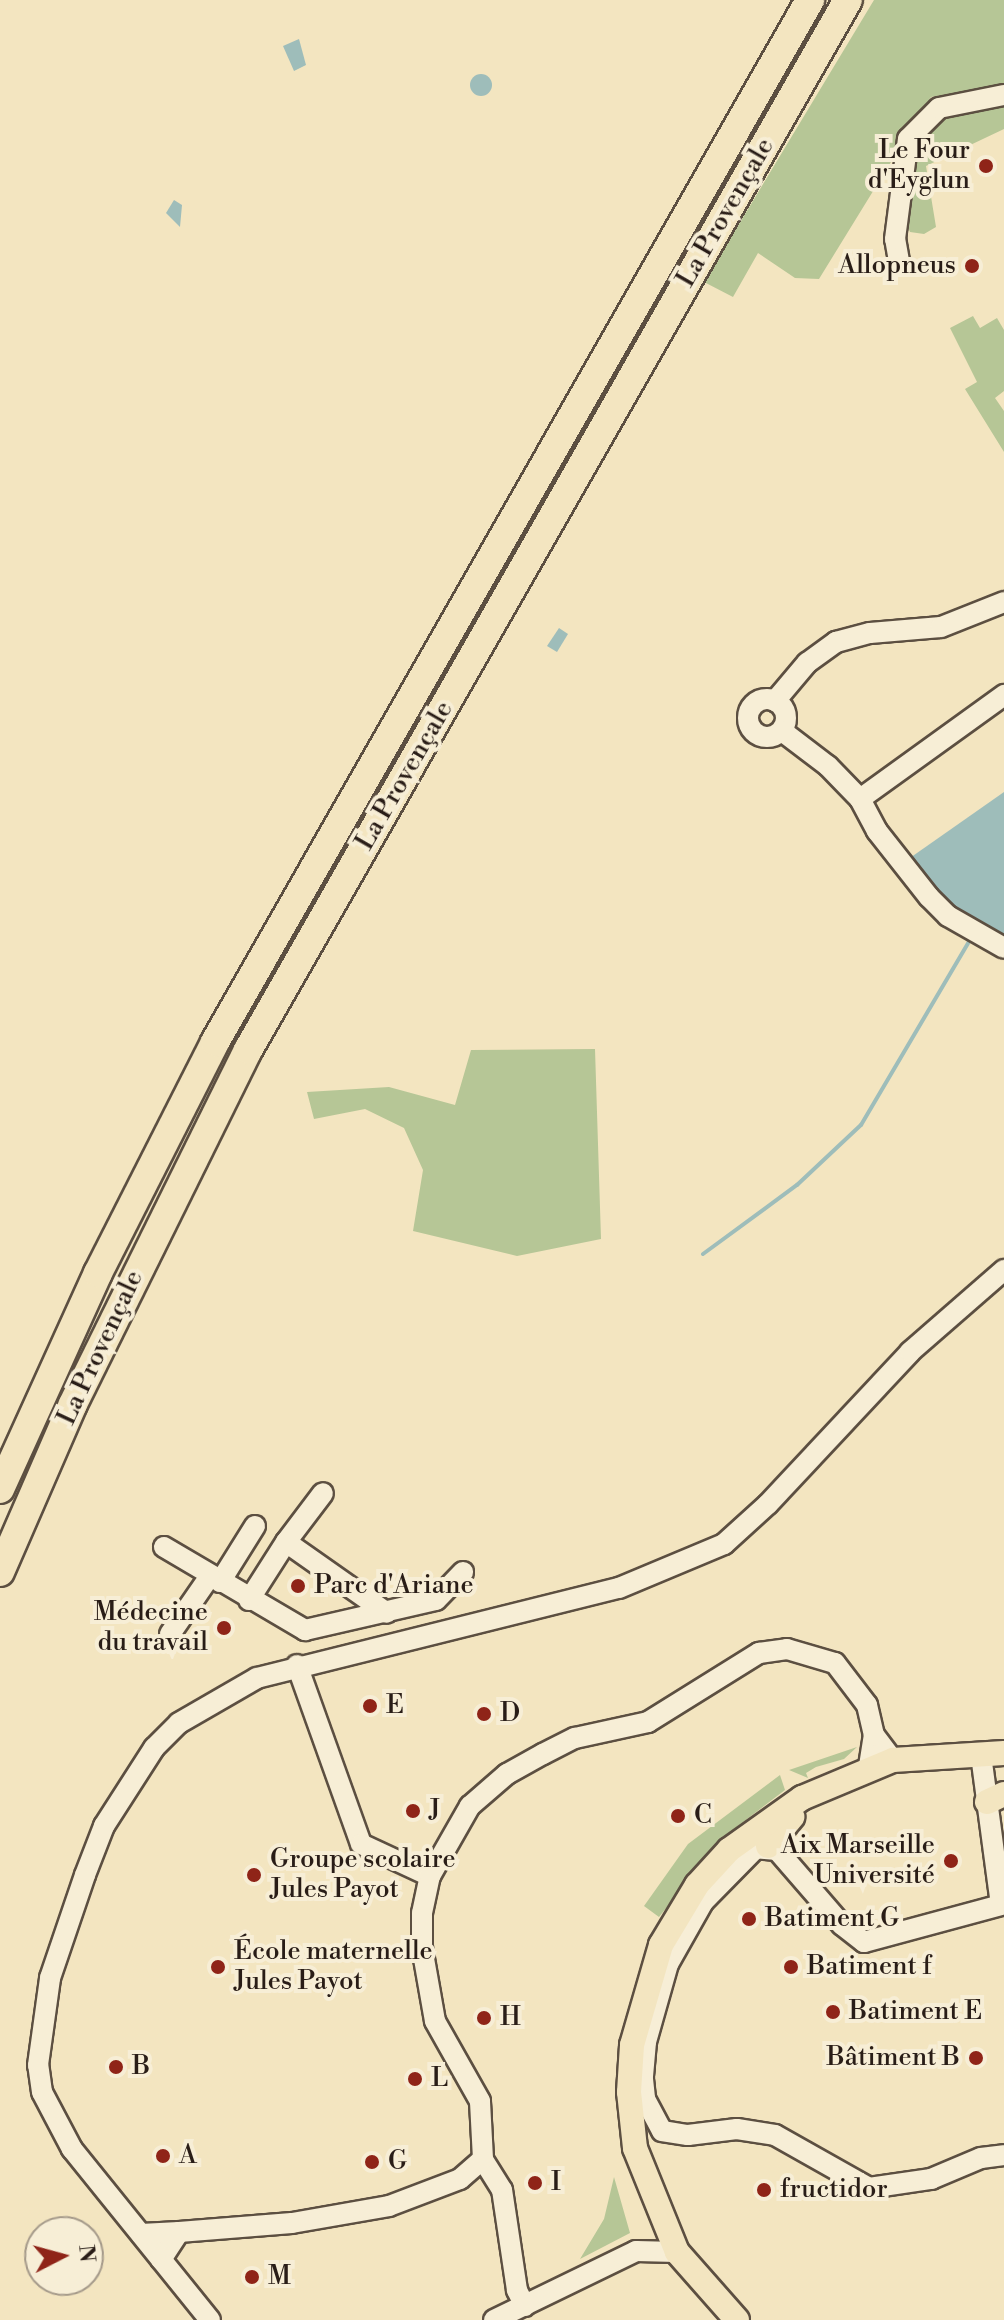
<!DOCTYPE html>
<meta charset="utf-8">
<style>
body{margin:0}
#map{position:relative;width:1004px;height:2320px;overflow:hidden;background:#f3e5c0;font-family:"Libre Bodoni",serif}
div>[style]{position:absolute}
.green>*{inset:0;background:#b6c696}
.water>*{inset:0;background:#9ebdba}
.round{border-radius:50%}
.stream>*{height:4px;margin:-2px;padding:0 2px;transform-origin:2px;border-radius:2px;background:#9ebdba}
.roads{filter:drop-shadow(2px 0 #5c4f41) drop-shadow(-2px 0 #5c4f41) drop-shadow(0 2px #5c4f41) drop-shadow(0 -2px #5c4f41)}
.minor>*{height:20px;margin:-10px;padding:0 10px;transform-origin:10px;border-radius:10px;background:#f7eed6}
.minor>.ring{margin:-10px;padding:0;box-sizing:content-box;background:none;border:20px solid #f7eed6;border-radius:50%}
.major>*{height:24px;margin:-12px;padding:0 12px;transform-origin:12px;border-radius:12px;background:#f3e5c0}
.highway>*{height:28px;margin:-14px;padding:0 14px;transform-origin:14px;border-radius:14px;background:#f3e5c0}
.dots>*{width:22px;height:22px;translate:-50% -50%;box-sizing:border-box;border:4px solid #f7eed6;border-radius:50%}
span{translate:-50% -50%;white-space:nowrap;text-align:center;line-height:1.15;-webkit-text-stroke:8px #f7eed6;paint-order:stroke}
.poi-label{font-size:26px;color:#291d17}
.right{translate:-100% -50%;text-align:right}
.left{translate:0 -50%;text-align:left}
.street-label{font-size:26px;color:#291d17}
.north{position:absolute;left:24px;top:2216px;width:80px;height:80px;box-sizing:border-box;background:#f7eed6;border:2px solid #a59a8a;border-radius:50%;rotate:84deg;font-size:22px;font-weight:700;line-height:32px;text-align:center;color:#291d17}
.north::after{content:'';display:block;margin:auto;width:28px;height:36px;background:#8f2418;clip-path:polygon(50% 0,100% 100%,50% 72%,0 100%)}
</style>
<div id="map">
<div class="green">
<i style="clip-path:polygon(874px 0,1004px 0,1004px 85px,931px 97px,819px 279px,795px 278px,758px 253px,733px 297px,704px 282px)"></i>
<i style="clip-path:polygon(1004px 100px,1004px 129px,926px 166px,936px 227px,924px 234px,910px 232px,904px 217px,910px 172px,922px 136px,948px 112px)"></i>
<i style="clip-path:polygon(973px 316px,980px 328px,997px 318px,1004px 330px,1004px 391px,995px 398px,1004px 411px,1004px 452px,965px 389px,977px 382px,950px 328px)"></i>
<i style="clip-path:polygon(595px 1049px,601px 1239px,517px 1256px,413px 1231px,423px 1170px,404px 1128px,365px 1109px,314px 1119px,307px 1092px,389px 1087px,455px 1105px,471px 1050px)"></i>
<i style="clip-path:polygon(857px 1747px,844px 1759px,816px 1767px,806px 1773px,808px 1778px,789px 1770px)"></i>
<i style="clip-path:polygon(780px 1775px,785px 1790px,721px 1839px,659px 1917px,644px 1906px,688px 1844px)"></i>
<i style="clip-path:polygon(614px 2177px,630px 2233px,580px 2259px,604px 2219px)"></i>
</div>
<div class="water">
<i style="clip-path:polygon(299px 39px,306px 65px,294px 71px,283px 46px)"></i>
<i class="round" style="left:470px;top:74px;width:22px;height:22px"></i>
<i style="clip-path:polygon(174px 200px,182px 205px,180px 227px,166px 213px)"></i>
<i style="clip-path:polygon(559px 628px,568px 634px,557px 652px,547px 646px)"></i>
<i style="clip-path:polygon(1004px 792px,1004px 942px,949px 911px,907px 860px)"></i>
</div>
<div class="stream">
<i style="left:703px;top:1254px;width:117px;rotate:-36.3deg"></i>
<i style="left:797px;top:1185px;width:88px;rotate:-43.2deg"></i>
<i style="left:861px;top:1125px;width:217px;rotate:-59.5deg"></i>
</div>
<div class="roads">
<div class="minor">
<i style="left:899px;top:261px;width:22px;rotate:-100deg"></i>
<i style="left:895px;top:239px;width:101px;rotate:-82.6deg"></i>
<i style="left:908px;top:139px;width:44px;rotate:-45deg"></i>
<i style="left:939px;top:108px;width:66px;rotate:-11.3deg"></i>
<i class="ring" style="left:748px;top:699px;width:18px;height:18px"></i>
<i style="left:775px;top:701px;width:50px;rotate:-49.9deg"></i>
<i style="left:807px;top:663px;width:36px;rotate:-36deg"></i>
<i style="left:836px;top:642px;width:35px;rotate:-15deg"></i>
<i style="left:870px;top:633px;width:71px;rotate:-4.8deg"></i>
<i style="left:941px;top:627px;width:68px;rotate:-21.6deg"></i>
<i style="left:782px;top:731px;width:58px;rotate:37.3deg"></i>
<i style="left:828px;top:766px;width:46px;rotate:45.9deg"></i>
<i style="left:860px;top:799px;width:36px;rotate:62deg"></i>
<i style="left:877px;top:831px;width:84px;rotate:51.8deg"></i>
<i style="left:929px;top:897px;width:27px;rotate:45deg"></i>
<i style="left:948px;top:916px;width:64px;rotate:29.7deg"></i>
<i style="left:860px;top:799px;width:178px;rotate:-35.8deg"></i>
<i style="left:286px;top:1542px;width:61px;rotate:-52.9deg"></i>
<i style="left:164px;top:1547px;width:164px;rotate:30.5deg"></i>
<i style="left:305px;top:1630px;width:134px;rotate:-12.9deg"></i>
<i style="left:436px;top:1600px;width:39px;rotate:-46deg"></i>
<i style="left:220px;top:1582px;width:66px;rotate:-58deg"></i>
<i style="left:249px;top:1600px;width:69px;rotate:-57.5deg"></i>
<i style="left:286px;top:1542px;width:123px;rotate:35.1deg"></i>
<i style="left:170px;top:1634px;width:70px;rotate:-55.4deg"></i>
<i style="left:297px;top:1665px;width:190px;rotate:70.3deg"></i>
<i style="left:361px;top:1844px;width:76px;rotate:24.9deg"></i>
<i style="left:981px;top:1755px;width:151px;rotate:82.4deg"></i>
<i style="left:1001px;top:1905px;width:142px;rotate:164.9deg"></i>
<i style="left:864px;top:1942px;width:28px;rotate:-142deg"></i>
<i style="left:842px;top:1925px;width:99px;rotate:-130.9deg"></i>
<i style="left:777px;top:1850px;width:21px;rotate:-175deg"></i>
<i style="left:756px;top:1848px;width:76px;rotate:134.5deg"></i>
<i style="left:703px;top:1902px;width:71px;rotate:119.4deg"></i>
<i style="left:668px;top:1964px;width:81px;rotate:105.8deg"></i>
<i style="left:646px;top:2042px;width:37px;rotate:95deg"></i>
<i style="left:643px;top:2079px;width:20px;rotate:84deg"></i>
<i style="left:645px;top:2099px;width:36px;rotate:62deg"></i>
<i style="left:662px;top:2131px;width:26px;rotate:9deg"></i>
<i style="left:688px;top:2135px;width:49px;rotate:-7deg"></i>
<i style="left:737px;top:2129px;width:38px;rotate:9deg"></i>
<i style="left:775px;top:2135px;width:108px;rotate:29.4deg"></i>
<i style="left:869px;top:2188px;width:63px;rotate:-8.3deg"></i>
<i style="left:931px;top:2179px;width:54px;rotate:-22.8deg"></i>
<i style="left:981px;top:2158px;width:23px;rotate:-7deg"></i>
<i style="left:869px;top:1766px;width:31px;rotate:-81deg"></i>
<i style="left:874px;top:1735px;width:31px;rotate:53deg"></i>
<i style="left:179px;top:2232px;width:113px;rotate:-4.6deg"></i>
<i style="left:292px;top:2223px;width:98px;rotate:-9.9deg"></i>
<i style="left:389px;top:2206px;width:76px;rotate:-20.8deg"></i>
<i style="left:460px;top:2179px;width:30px;rotate:-41deg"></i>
<i style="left:141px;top:2234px;width:38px;rotate:-3deg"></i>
<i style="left:179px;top:2232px;width:33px;rotate:123deg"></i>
<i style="left:525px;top:2306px;width:18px;rotate:-117deg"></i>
<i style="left:517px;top:2290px;width:101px;rotate:-98.5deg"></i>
<i style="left:502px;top:2190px;width:36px;rotate:-122deg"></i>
<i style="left:483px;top:2159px;width:58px;rotate:-93deg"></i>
<i style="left:480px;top:2101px;width:92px;rotate:-119.4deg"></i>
<i style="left:435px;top:2021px;width:75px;rotate:-100deg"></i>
<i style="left:422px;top:1947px;width:34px;rotate:-90deg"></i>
<i style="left:422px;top:1913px;width:38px;rotate:-78deg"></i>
<i style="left:430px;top:1876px;width:81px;rotate:-60.3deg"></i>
<i style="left:470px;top:1806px;width:49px;rotate:-40.9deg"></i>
<i style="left:507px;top:1774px;width:41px;rotate:-29.1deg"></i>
<i style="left:543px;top:1754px;width:36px;rotate:-27deg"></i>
<i style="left:575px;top:1738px;width:75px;rotate:-12.4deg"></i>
<i style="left:648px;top:1722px;width:131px;rotate:-31.9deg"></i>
<i style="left:759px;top:1653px;width:28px;rotate:-8deg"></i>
<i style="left:787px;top:1649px;width:50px;rotate:16.3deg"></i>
<i style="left:835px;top:1663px;width:53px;rotate:52.7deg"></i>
<i style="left:867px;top:1705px;width:31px;rotate:77deg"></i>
<i style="left:210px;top:2320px;width:220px;rotate:-128.9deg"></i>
<i style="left:72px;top:2149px;width:64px;rotate:-117.8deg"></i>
<i style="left:42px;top:2092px;width:27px;rotate:-98deg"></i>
<i style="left:38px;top:2065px;width:88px;rotate:-82.1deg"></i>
<i style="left:50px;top:1978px;width:109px;rotate:-71.2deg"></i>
<i style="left:85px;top:1875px;width:53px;rotate:-68.8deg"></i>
<i style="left:104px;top:1826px;width:93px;rotate:-57.3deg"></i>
<i style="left:154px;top:1748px;width:35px;rotate:-45deg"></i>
<i style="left:179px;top:1723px;width:90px;rotate:-30deg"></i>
<i style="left:257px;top:1678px;width:373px;rotate:-14deg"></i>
<i style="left:619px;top:1588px;width:114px;rotate:-22.7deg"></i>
<i style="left:724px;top:1544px;width:59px;rotate:-42.3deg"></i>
<i style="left:768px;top:1504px;width:208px;rotate:-46.9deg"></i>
<i style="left:910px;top:1352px;width:125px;rotate:-41.1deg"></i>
<i style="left:494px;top:2320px;width:158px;rotate:-25.9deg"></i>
<i style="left:636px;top:2251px;width:41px;rotate:1.4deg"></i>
</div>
<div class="major">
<i style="left:987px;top:1802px;width:19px;rotate:-25deg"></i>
<i style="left:768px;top:1846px;width:38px;rotate:-50deg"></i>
<i style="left:737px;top:2320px;width:91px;rotate:-131.4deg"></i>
<i style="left:677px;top:2252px;width:112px;rotate:-112deg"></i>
<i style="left:635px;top:2148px;width:56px;rotate:-96.1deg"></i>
<i style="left:629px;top:2092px;width:47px;rotate:-86.3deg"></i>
<i style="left:632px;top:2045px;width:104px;rotate:-73.8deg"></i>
<i style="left:661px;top:1945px;width:70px;rotate:-59deg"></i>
<i style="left:697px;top:1885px;width:47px;rotate:-47.6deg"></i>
<i style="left:729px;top:1850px;width:90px;rotate:-35.5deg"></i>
<i style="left:802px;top:1798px;width:99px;rotate:-22.7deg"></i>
<i style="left:893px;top:1760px;width:111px;rotate:-3.6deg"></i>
</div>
<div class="highway">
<i style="left:0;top:1489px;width:237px;rotate:-65.6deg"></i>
<i style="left:98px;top:1273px;width:259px;rotate:-63.1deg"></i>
<i style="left:215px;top:1042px;width:1200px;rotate:-60.27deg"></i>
<i style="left:0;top:1572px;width:183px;rotate:-66.5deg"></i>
<i style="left:73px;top:1404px;width:395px;rotate:-63.7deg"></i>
<i style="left:248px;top:1050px;width:1209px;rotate:-60.26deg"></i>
</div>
</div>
<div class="dots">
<i style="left:986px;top:166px;background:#8f2418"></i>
<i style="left:972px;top:266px;background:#8f2418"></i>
<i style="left:298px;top:1586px;background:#8f2418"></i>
<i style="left:224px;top:1628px;background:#8f2418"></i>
<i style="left:370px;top:1706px;background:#8f2418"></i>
<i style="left:484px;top:1714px;background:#8f2418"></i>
<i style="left:413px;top:1811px;background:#8f2418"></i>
<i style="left:678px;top:1816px;background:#8f2418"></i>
<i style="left:951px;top:1861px;background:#8f2418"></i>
<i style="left:254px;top:1875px;background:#8f2418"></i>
<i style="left:749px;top:1919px;background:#8f2418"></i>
<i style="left:218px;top:1967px;background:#8f2418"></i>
<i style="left:791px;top:1967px;background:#8f2418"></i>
<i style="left:833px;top:2012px;background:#8f2418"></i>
<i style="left:484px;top:2018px;background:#8f2418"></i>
<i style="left:976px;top:2058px;background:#8f2418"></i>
<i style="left:116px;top:2067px;background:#8f2418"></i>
<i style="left:415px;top:2079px;background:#8f2418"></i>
<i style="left:163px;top:2156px;background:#8f2418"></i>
<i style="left:372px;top:2162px;background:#8f2418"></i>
<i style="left:535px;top:2183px;background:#8f2418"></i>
<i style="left:764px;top:2190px;background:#8f2418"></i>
<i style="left:252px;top:2277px;background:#8f2418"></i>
</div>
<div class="poi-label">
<span class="right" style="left:970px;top:166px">Le Four<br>d'Eyglun</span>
<span class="right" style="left:956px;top:266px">Allopneus</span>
<span class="left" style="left:314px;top:1586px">Parc d'Ariane</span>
<span class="right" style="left:208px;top:1628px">Médecine<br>du travail</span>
<span class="left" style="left:386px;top:1706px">E</span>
<span class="left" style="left:500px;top:1714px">D</span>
<span class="left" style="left:429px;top:1811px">J</span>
<span class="left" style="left:694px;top:1816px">C</span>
<span class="right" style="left:935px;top:1861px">Aix Marseille<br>Université</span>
<span class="left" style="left:270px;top:1875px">Groupe scolaire<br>Jules Payot</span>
<span class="left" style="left:765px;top:1919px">Batiment G</span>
<span class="left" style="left:234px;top:1967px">École maternelle<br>Jules Payot</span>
<span class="left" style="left:807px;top:1967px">Batiment f</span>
<span class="left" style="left:849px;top:2012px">Batiment E</span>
<span class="left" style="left:500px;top:2018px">H</span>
<span class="right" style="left:960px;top:2058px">Bâtiment B</span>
<span class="left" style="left:132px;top:2067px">B</span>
<span class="left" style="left:431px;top:2079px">L</span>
<span class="left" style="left:179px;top:2156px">A</span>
<span class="left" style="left:388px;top:2162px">G</span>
<span class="left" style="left:551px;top:2183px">I</span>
<span class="left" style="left:780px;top:2190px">fructidor</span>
<span class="left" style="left:268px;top:2277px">M</span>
</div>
<div class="street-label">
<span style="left:726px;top:213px;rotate:-60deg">La Provençale</span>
<span style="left:405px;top:776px;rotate:-60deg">La Provençale</span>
<span style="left:101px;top:1348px;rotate:-65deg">La Provençale</span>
</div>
<div class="north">N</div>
</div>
